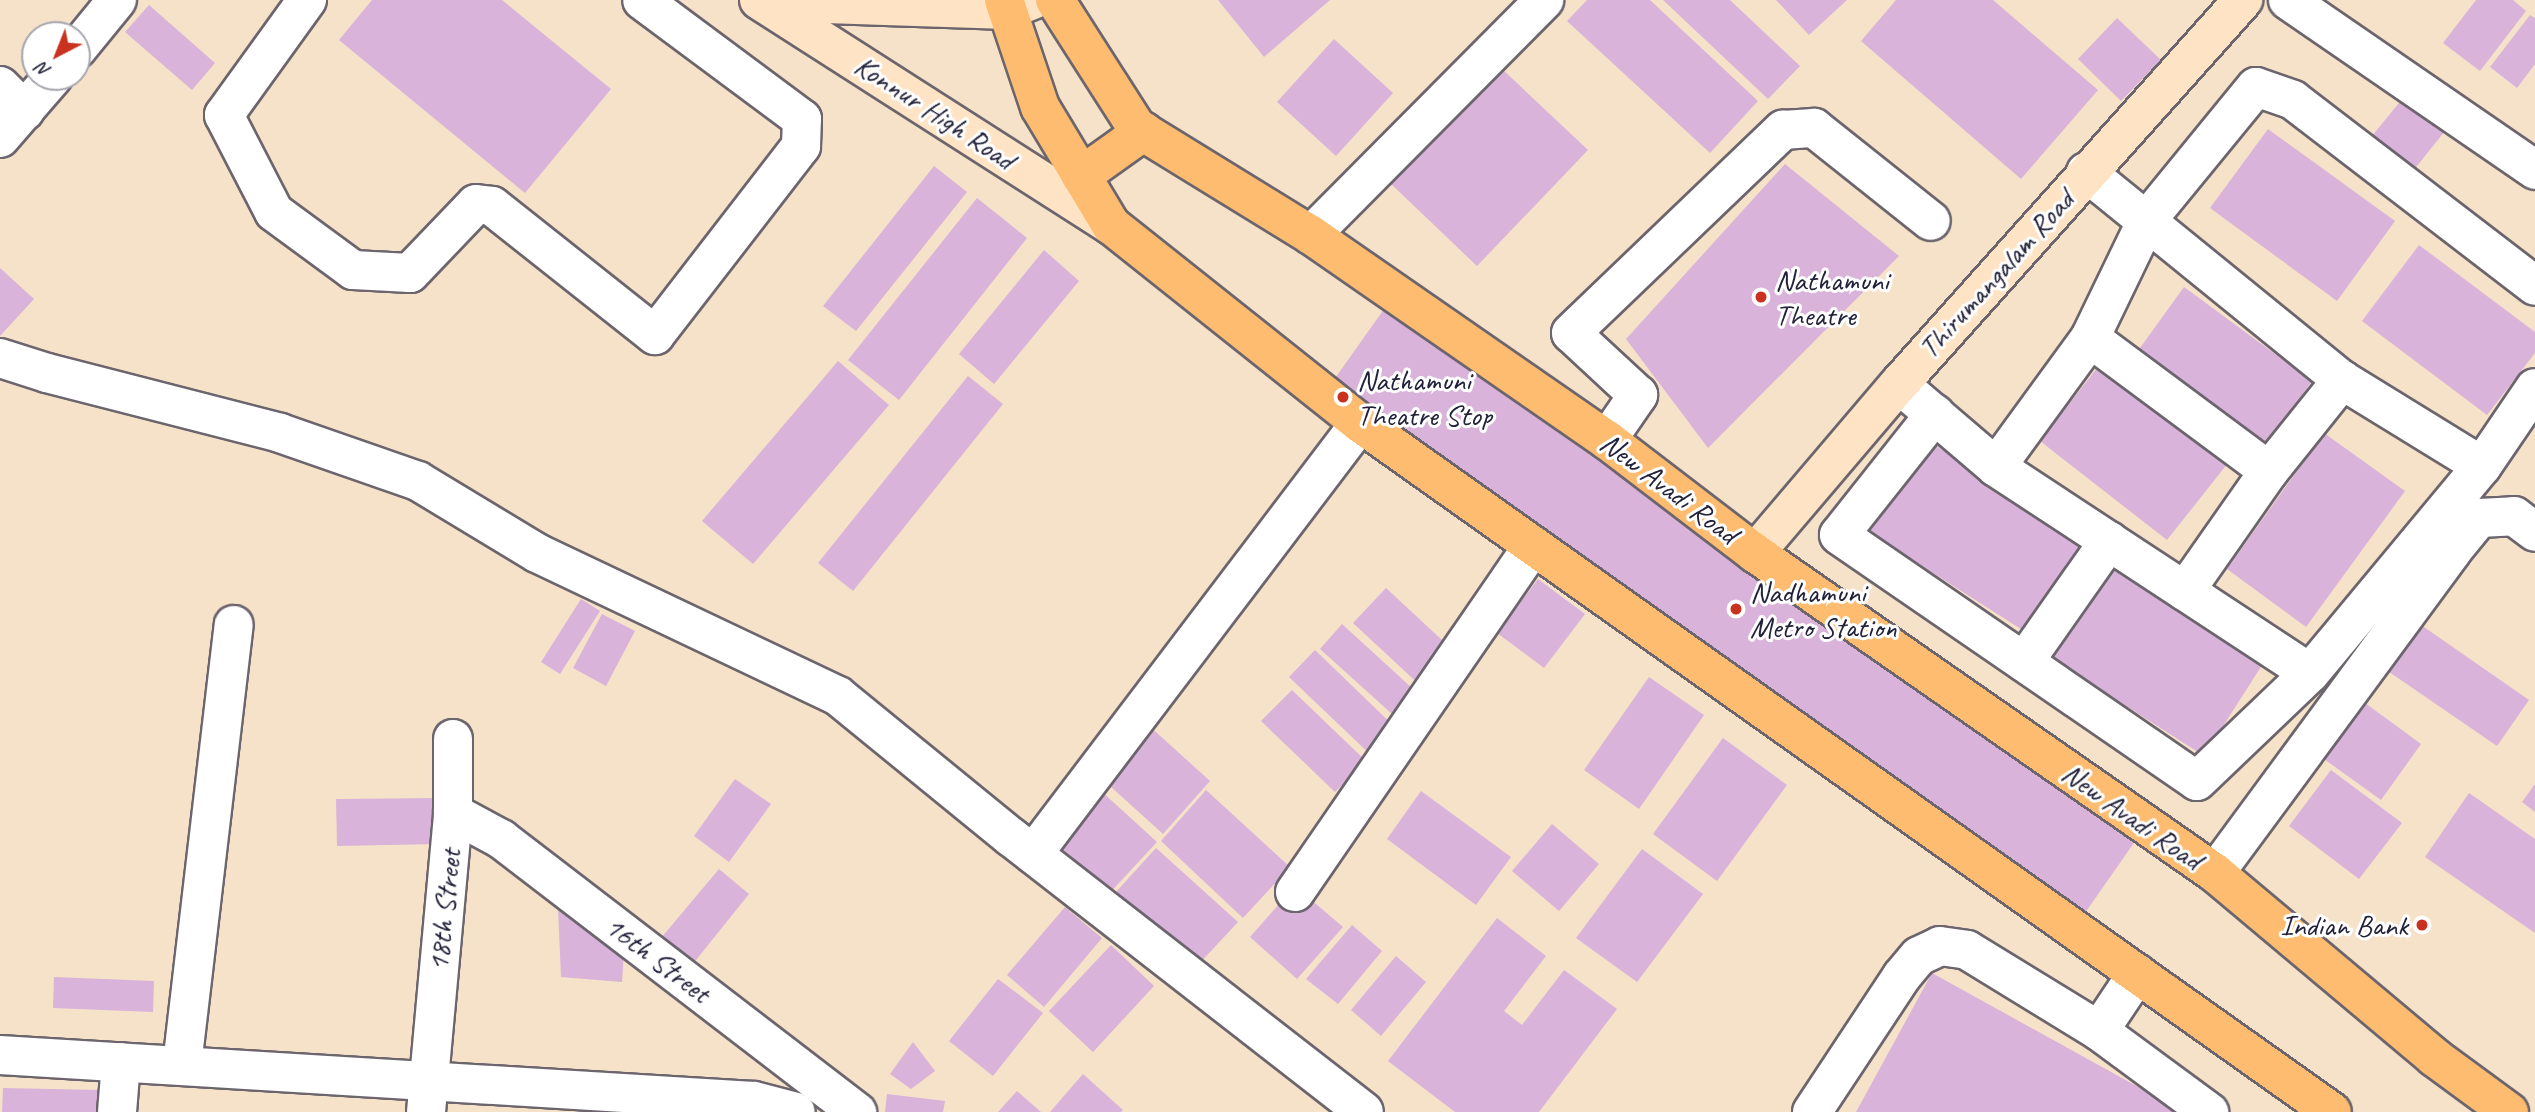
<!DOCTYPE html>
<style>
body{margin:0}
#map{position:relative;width:2535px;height:1112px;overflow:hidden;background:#f5e2c9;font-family:Caveat,sans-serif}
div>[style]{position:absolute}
.building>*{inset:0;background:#d9b3da}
.roads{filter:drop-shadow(2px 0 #6c656d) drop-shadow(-2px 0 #6c656d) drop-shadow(0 2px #6c656d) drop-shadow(0 -2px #6c656d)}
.street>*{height:38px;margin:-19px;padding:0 19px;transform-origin:19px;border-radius:19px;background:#fff}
.secondary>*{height:38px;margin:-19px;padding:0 19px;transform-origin:19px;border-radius:19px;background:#fee4c5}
.primary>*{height:38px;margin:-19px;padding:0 19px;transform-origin:19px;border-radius:19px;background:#fdbc6f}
.dots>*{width:19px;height:19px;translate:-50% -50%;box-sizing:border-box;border:4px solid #fff;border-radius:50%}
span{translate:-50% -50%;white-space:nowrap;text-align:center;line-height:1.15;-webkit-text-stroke:6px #fff;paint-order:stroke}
.street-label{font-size:30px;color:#22223b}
.poi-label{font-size:30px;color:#22223b}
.left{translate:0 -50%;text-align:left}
.right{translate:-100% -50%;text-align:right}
.north{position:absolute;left:21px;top:21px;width:70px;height:70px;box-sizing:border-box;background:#fff;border:2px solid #a7a7b1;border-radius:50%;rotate:222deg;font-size:19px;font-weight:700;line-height:28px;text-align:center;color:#22223b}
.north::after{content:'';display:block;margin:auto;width:24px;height:32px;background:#c8321e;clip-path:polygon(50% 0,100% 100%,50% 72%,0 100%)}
</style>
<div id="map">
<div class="building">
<i style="clip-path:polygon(372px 0,502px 0,611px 89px,525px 193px,339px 40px)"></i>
<i style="clip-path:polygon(1218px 0,1330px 0,1264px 57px)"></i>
<i style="clip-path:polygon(1587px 0,1650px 0,1758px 101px,1710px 153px,1567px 21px)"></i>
<i style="clip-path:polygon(1663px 0,1730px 0,1800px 66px,1768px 99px)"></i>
<i style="clip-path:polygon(1776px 0,1847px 0,1809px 35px)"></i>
<i style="clip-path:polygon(1896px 0,1993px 0,2098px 90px,2021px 179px,1861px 41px)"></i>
<i style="clip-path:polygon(2476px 0,2513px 0,2526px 11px,2480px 71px,2443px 43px)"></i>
<i style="clip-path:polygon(149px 5px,215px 63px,192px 90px,125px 32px)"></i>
<i style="clip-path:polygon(2530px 15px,2535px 18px,2535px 64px,2517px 88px,2490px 67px)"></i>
<i style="clip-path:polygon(2117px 18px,2161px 60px,2121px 101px,2078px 59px)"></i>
<i style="clip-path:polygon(1334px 39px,1393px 93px,1336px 156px,1277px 102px)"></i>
<i style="clip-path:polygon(1501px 68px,1588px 150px,1477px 266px,1390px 183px)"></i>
<i style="clip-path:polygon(2403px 98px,2445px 131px,2405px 181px,2363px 147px)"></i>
<i style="clip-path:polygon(2268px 129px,2395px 221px,2337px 301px,2210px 208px)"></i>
<i style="clip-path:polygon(1785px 164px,1899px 256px,1708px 448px,1626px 339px)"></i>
<i style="clip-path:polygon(934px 166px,967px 192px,856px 331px,823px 306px)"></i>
<i style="clip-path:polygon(977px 198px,1027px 238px,899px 400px,848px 360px)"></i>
<i style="clip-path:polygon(2419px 245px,2535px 332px,2535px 353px,2487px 415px,2362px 321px)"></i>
<i style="clip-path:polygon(1044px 250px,1079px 281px,994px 384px,959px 354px)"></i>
<i style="clip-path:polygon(0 268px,34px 299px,0 336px)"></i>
<i style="clip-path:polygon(2184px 287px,2312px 381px,2256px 460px,2127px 366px)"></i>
<i style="clip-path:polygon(1387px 305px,2138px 837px,2085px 913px,1333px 381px)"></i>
<i style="clip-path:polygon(838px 361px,889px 405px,753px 564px,702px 521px)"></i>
<i style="clip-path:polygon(2101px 363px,2228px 463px,2167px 540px,2040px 441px)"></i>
<i style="clip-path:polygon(968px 376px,1003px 404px,853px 591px,818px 563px)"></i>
<i style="clip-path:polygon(2324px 433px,2405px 491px,2306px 627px,2227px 569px)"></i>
<i style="clip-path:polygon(1927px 440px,2086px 542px,2027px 633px,1869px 532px)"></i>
<i style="clip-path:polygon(2110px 564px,2264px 662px,2204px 756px,2050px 657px)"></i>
<i style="clip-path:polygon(1538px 579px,1585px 614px,1544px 668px,1497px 633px)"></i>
<i style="clip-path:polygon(1386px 588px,1457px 654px,1424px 689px,1353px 623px)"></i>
<i style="clip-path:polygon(581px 599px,600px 611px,560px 674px,541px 662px)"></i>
<i style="clip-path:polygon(602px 614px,635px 631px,606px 686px,573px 668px)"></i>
<i style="clip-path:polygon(2411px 618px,2529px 700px,2497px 746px,2379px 665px)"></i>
<i style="clip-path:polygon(1342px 624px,1424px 699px,1402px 723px,1320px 649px)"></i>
<i style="clip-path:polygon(1315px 650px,1401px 733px,1376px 760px,1289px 677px)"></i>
<i style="clip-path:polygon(1649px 677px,1704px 715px,1639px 809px,1584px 770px)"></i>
<i style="clip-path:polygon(1292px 690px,1366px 761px,1335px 792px,1261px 721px)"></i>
<i style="clip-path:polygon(2365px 703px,2421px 744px,2381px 800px,2324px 759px)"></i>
<i style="clip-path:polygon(1147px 724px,1210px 781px,1163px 834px,1099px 776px)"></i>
<i style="clip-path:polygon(1723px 738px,1787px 785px,1717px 881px,1653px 834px)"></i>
<i style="clip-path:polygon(2331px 770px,2402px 823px,2359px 879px,2289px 826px)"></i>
<i style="clip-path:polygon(735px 779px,771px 804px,729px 862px,694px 836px)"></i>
<i style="clip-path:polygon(2535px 784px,2535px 812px,2522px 802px)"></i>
<i style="clip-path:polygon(1100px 790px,1157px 842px,1106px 897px,1050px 845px)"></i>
<i style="clip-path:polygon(1206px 790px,1290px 867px,1243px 918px,1161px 841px)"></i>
<i style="clip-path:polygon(1421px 791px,1511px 857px,1476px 905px,1387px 839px)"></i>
<i style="clip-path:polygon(2469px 793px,2535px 839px,2535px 933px,2425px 857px)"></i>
<i style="clip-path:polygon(437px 798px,438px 844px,337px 846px,336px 799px)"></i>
<i style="clip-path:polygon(1552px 824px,1599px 864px,1559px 911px,1512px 871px)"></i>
<i style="clip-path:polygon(1156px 848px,1238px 922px,1196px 967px,1115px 893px)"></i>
<i style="clip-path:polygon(1642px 849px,1703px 894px,1637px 982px,1576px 938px)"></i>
<i style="clip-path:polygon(719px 869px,749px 894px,688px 970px,656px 944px)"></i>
<i style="clip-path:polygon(1295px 886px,1343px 927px,1297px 979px,1250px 937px)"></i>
<i style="clip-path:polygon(558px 907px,624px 950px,622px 982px,561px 977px)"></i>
<i style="clip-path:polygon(1065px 907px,1102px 938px,1044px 1007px,1007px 975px)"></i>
<i style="clip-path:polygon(1497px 918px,1546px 956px,1504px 1011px,1522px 1025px,1564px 970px,1617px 1009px,1539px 1112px,1455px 1112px,1388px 1061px)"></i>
<i style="clip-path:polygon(1352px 925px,1382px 951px,1338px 1004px,1306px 979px)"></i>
<i style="clip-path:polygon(1111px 945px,1154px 986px,1093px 1052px,1049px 1011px)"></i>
<i style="clip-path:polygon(1396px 956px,1426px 982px,1381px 1036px,1351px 1010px)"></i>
<i style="clip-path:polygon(1932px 973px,2178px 1109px,2177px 1112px,1856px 1112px)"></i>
<i style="clip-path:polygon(54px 977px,154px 981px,153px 1012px,53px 1008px)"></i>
<i style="clip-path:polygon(998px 979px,1043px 1013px,993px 1076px,949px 1041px)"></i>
<i style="clip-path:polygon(913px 1042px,935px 1071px,911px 1089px,890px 1074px)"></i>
<i style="clip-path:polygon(1083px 1074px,1123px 1110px,1121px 1112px,1050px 1112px)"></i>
<i style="clip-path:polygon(3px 1088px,99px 1090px,99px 1112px,2px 1112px)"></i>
<i style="clip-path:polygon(1017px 1091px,1041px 1112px,998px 1112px)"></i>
<i style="clip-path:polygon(887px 1094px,945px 1101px,943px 1112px,885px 1112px)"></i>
</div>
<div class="roads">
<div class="street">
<i style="left:307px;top:0;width:142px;rotate:125.8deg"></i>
<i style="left:224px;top:115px;width:109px;rotate:62.7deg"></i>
<i style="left:274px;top:212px;width:98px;rotate:36.3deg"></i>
<i style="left:353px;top:270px;width:57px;rotate:3deg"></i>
<i style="left:410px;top:273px;width:95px;rotate:-46.3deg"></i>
<i style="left:476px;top:204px;width:16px;rotate:7deg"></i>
<i style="left:492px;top:206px;width:208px;rotate:38.4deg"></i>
<i style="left:655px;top:335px;width:239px;rotate:-52.3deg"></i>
<i style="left:801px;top:146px;width:27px;rotate:-88deg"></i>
<i style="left:802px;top:119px;width:199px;rotate:-143.4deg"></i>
<i style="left:2288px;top:0;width:300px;rotate:34.5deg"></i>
<i style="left:77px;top:49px;width:63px;rotate:-50.8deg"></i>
<i style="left:0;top:86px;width:35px;rotate:45deg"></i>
<i style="left:0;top:138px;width:81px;rotate:-49deg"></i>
<i style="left:2086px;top:172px;width:330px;rotate:39.1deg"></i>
<i style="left:2342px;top:380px;width:164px;rotate:31.6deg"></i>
<i style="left:1311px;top:235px;width:331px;rotate:-45.2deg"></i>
<i style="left:2090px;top:338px;width:131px;rotate:-64.2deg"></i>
<i style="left:2147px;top:220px;width:172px;rotate:-50.7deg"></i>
<i style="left:2256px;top:87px;width:39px;rotate:19deg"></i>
<i style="left:2293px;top:100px;width:305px;rotate:37.5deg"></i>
<i style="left:0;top:358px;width:49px;rotate:17.7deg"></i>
<i style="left:47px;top:373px;width:241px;rotate:14.4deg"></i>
<i style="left:280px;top:433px;width:146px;rotate:19.2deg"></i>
<i style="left:418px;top:481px;width:139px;rotate:31.2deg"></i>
<i style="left:537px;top:553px;width:333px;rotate:25.4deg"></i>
<i style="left:838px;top:696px;width:223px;rotate:39.2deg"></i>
<i style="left:1011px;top:837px;width:447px;rotate:37.9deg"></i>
<i style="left:1914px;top:397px;width:108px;rotate:40.5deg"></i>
<i style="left:1996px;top:467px;width:160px;rotate:-53.9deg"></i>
<i style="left:2090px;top:338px;width:223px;rotate:36.6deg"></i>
<i style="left:2269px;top:471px;width:117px;rotate:-51.3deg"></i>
<i style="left:1935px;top:414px;width:154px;rotate:128.4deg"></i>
<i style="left:1839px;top:535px;width:434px;rotate:34.5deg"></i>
<i style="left:2197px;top:781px;width:156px;rotate:-43.7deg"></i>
<i style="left:1607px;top:440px;width:55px;rotate:-55.4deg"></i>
<i style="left:1638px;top:395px;width:91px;rotate:-137.2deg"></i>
<i style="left:1571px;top:333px;width:294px;rotate:-43.8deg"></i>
<i style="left:1783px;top:130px;width:31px;rotate:-4deg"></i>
<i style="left:1814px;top:128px;width:149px;rotate:38.5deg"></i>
<i style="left:1996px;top:467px;width:226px;rotate:33.3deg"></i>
<i style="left:2185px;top:591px;width:146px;rotate:-55deg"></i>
<i style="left:2185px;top:591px;width:149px;rotate:33.3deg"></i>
<i style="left:2310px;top:673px;width:269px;rotate:-50.3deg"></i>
<i style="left:2482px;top:466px;width:94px;rotate:-55.8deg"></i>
<i style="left:2024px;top:662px;width:148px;rotate:-54.9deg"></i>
<i style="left:453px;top:813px;width:55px;rotate:28.4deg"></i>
<i style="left:501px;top:839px;width:449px;rotate:37.5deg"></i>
<i style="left:1033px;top:854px;width:541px;rotate:-52.81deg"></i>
<i style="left:2215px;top:873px;width:400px;rotate:-53.6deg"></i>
<i style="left:2452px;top:551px;width:43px;rotate:-50.7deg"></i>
<i style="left:2479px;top:518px;width:35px;rotate:-3deg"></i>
<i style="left:2514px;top:516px;width:26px;rotate:37deg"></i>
<i style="left:1295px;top:892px;width:420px;rotate:-55.5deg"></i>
<i style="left:2099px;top:1031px;width:137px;rotate:36.4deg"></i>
<i style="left:0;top:1055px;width:755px;rotate:3.49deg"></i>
<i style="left:754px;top:1101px;width:43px;rotate:14.7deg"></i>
<i style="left:182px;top:1065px;width:443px;rotate:-83.3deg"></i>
<i style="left:117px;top:1112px;width:50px;rotate:-85.4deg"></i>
<i style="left:426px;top:1112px;width:300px;rotate:-84.8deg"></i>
<i style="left:453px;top:813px;width:74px;rotate:-90deg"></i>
<i style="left:1812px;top:1112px;width:163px;rotate:-56.5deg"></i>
<i style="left:1902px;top:976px;width:26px;rotate:-50deg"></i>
<i style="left:1919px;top:956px;width:23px;rotate:-25deg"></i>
<i style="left:1940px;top:946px;width:27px;rotate:8deg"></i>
<i style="left:1967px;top:950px;width:155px;rotate:31.5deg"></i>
<i style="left:2099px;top:1031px;width:69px;rotate:-56.3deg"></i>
</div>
<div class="secondary">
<i style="left:759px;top:0;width:418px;rotate:32.6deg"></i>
<i style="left:764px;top:2px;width:244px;rotate:1.9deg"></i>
<i style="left:1008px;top:10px;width:27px;rotate:-22deg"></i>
<i style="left:1755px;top:553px;width:222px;rotate:-49.6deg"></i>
<i style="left:1899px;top:384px;width:516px;rotate:-48.14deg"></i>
</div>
<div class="primary">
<i style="left:1004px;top:0;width:113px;rotate:71.4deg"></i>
<i style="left:1040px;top:107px;width:138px;rotate:59deg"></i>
<i style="left:1111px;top:225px;width:318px;rotate:38.5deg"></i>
<i style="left:1360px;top:423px;width:1191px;rotate:35.33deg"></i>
<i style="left:1055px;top:0;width:152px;rotate:57.4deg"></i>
<i style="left:1137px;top:128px;width:204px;rotate:31.6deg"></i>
<i style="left:1311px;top:235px;width:360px;rotate:34.7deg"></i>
<i style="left:1607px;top:440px;width:186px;rotate:37.4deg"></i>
<i style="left:1755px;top:553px;width:560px;rotate:34.82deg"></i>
<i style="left:2215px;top:873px;width:286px;rotate:40deg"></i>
<i style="left:2434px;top:1057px;width:93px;rotate:36.3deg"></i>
<i style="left:1081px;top:176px;width:77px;rotate:-35.5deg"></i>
</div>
</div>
<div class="dots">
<i style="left:1761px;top:297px;background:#c8321e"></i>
<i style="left:1343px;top:397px;background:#c8321e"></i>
<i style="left:1736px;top:609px;background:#c8321e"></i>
<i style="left:2422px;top:925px;background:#c8321e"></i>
</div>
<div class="street-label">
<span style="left:935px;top:112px;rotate:33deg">Konnur High Road</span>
<span style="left:1996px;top:274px;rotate:-48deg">Thirumangalam Road</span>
<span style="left:1669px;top:488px;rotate:37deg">New Avadi Road</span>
<span style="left:2132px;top:816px;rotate:35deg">New Avadi Road</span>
<span style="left:444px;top:910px;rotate:-84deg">18th Street</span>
<span style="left:658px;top:959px;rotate:37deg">16th Street</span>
</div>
<div class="poi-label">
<span class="left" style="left:1775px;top:297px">Nathamuni<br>Theatre</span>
<span class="left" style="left:1357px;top:397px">Nathamuni<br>Theatre Stop</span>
<span class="left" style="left:1750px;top:609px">Nadhamuni<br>Metro Station</span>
<span class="right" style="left:2408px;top:925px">Indian Bank</span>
</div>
<div class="north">N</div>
</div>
